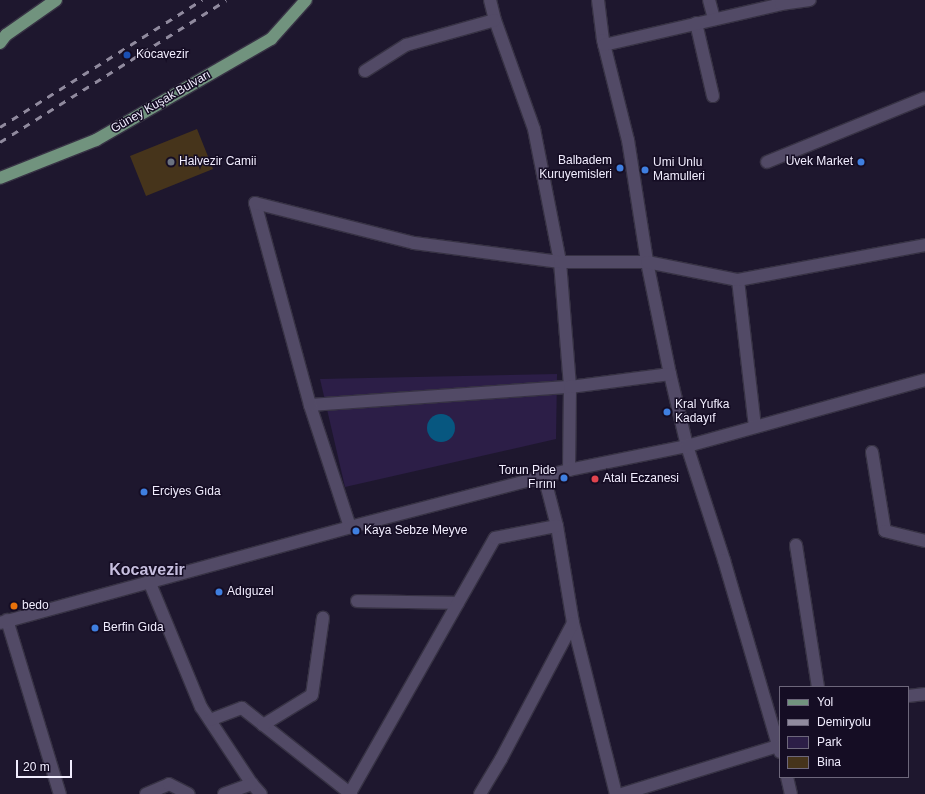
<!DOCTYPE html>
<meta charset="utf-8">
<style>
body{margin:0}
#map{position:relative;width:925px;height:794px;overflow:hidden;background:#1e172e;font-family:Arial,sans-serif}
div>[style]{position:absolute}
.green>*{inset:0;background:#2c1e47}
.water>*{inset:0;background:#075780}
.round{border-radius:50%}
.building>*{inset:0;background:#46341b}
.roads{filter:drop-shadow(1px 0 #373244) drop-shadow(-1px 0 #373244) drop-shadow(0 1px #373244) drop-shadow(0 -1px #373244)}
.minor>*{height:12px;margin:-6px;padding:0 6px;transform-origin:6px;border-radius:6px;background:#524a66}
.major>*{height:12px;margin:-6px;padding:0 6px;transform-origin:6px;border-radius:6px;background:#71937e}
.rail>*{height:3px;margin-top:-1.5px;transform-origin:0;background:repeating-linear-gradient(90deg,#908a9e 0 7px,transparent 0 14px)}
.dots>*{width:11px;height:11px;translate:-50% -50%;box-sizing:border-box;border:2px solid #150d24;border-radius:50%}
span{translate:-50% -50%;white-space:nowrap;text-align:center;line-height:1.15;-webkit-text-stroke:3px #150d24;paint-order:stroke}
.poi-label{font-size:12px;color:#f1edfe}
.left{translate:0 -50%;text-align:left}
.right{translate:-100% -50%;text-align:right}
.street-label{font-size:12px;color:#f1edfe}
.district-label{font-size:16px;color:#c7bfdf;font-weight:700}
.legend{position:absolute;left:779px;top:686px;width:130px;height:92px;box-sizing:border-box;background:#150d24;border:1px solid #6d677b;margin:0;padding:5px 7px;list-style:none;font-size:12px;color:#f1edfe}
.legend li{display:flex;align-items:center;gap:8px;height:20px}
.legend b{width:20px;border:1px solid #6d677b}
.scale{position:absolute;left:16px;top:760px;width:56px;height:18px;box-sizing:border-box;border:2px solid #f1edfe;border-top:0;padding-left:5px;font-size:12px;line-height:14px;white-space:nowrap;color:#f1edfe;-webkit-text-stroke:3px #150d24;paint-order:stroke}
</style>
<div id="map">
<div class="green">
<i style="clip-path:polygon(557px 374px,556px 439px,345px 487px,320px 379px)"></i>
</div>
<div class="water">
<i class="round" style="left:427px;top:414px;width:28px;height:28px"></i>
</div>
<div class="building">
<i style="clip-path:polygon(197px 129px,213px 169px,146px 196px,130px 156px)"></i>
</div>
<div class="roads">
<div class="minor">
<i style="left:490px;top:0;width:21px;rotate:76deg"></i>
<i style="left:495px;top:20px;width:116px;rotate:70.3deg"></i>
<i style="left:534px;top:129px;width:136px;rotate:78.9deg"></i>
<i style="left:560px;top:262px;width:125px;rotate:85.4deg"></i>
<i style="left:570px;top:387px;width:83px;rotate:90.7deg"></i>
<i style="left:598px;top:0;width:40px;rotate:82.9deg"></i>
<i style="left:603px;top:40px;width:103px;rotate:76deg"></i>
<i style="left:628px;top:140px;width:123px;rotate:81.1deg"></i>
<i style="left:647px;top:262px;width:114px;rotate:78.4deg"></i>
<i style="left:670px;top:374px;width:74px;rotate:76.7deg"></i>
<i style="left:687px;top:446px;width:120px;rotate:72deg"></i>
<i style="left:724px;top:560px;width:200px;rotate:73.7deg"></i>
<i style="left:709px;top:0;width:20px;rotate:75deg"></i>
<i style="left:696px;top:23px;width:75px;rotate:76.9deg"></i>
<i style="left:604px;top:45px;width:182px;rotate:-13deg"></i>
<i style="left:781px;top:4px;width:29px;rotate:-8deg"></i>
<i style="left:365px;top:71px;width:49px;rotate:-32.4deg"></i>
<i style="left:406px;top:45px;width:92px;rotate:-15.7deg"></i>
<i style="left:767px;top:162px;width:170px;rotate:-22.1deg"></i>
<i style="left:738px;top:280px;width:148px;rotate:83.4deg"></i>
<i style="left:310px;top:405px;width:261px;rotate:-4deg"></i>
<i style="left:570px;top:387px;width:101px;rotate:-7.4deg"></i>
<i style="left:872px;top:452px;width:80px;rotate:80.7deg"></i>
<i style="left:885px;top:531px;width:41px;rotate:14deg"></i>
<i style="left:544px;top:476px;width:52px;rotate:75.4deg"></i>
<i style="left:557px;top:526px;width:98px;rotate:80.6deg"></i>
<i style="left:573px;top:623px;width:176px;rotate:75.9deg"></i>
<i style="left:350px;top:527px;width:128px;rotate:-108.2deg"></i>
<i style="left:310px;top:405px;width:209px;rotate:-105.2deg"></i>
<i style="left:255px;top:203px;width:164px;rotate:14.1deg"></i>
<i style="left:414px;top:243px;width:147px;rotate:7.4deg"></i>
<i style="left:560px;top:262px;width:87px"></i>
<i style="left:647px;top:262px;width:93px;rotate:11.2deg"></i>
<i style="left:738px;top:280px;width:190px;rotate:-10.6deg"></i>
<i style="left:796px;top:545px;width:144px;rotate:81.2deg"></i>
<i style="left:149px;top:581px;width:136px;rotate:67.6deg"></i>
<i style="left:201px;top:707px;width:92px;rotate:56.5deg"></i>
<i style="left:252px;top:784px;width:13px;rotate:48deg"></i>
<i style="left:357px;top:601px;width:101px;rotate:1.1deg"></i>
<i style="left:7px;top:620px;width:182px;rotate:73.1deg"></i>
<i style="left:0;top:623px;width:363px;rotate:-15.3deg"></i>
<i style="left:350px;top:527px;width:226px;rotate:-14.6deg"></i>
<i style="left:569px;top:470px;width:120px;rotate:-11.5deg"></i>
<i style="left:687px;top:446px;width:247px;rotate:-15.5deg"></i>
<i style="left:908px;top:696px;width:17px;rotate:-7deg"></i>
<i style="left:210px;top:720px;width:34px;rotate:-21deg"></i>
<i style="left:242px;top:708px;width:139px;rotate:38.3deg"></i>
<i style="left:263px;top:725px;width:57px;rotate:-31.5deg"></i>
<i style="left:312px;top:695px;width:78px;rotate:-81.9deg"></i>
<i style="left:787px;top:777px;width:17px;rotate:77deg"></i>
<i style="left:350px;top:793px;width:293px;rotate:-60.4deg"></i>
<i style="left:495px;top:538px;width:63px;rotate:-11deg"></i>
<i style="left:146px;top:794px;width:25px;rotate:-23deg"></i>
<i style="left:169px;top:784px;width:22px;rotate:27deg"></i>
<i style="left:224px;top:794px;width:30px;rotate:-20deg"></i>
<i style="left:480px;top:794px;width:41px;rotate:-59deg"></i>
<i style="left:501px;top:759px;width:154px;rotate:-62.1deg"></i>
<i style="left:622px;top:794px;width:163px;rotate:-17.1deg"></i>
</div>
<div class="major">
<i style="left:0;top:43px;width:10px;rotate:-53deg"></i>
<i style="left:6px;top:35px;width:61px;rotate:-35deg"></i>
<i style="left:0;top:178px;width:103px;rotate:-21.6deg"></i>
<i style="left:96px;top:140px;width:202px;rotate:-30deg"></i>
<i style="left:271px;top:39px;width:52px;rotate:-48.1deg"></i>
</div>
</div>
<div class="rail">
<i style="left:0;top:127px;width:239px;rotate:-32.2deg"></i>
<i style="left:0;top:142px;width:267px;rotate:-32.1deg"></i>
</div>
<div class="dots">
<i style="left:127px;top:55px;background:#1a4fb4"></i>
<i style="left:171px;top:162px;background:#6b7280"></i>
<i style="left:861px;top:162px;background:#3f7fe0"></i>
<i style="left:620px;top:168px;background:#3f7fe0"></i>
<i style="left:645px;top:170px;background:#3f7fe0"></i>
<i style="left:667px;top:412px;background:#3f7fe0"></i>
<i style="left:564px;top:478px;background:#3f7fe0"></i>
<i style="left:595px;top:479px;background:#e0444e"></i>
<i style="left:144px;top:492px;background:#3f7fe0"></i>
<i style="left:356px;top:531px;background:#3f7fe0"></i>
<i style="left:219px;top:592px;background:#3f7fe0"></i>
<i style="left:14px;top:606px;background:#e8710a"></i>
<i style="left:95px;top:628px;background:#3f7fe0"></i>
</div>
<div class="poi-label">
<span class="left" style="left:136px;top:55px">Kocavezir</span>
<span class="right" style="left:612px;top:168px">Balbadem<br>Kuruyemisleri</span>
<span class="left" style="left:179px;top:162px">Halvezir Camii</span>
<span class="right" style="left:853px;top:162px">Uvek Market</span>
<span class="left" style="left:653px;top:170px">Umi Unlu<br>Mamulleri</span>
<span class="left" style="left:675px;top:412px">Kral Yufka<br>Kadayıf</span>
<span class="right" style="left:556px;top:478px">Torun Pide<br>Fırını</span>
<span class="left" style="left:603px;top:479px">Atalı Eczanesi</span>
<span class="left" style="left:152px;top:492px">Erciyes Gıda</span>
<span class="left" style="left:364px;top:531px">Kaya Sebze Meyve</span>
<span class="left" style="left:227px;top:592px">Adıguzel</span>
<span class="left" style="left:22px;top:606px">bedo</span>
<span class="left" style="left:103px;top:628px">Berfin Gıda</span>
</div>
<div class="street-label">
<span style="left:161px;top:102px;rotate:-30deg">Güney Kuşak Bulvarı</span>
</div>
<div class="district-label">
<span style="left:147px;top:570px">Kocavezir</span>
</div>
<ul class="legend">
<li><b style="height:5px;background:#71937e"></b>Yol</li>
<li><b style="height:5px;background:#908a9e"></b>Demiryolu</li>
<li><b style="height:11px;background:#2c1e47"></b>Park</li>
<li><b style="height:11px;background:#46341b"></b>Bina</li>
</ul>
<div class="scale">20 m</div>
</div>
